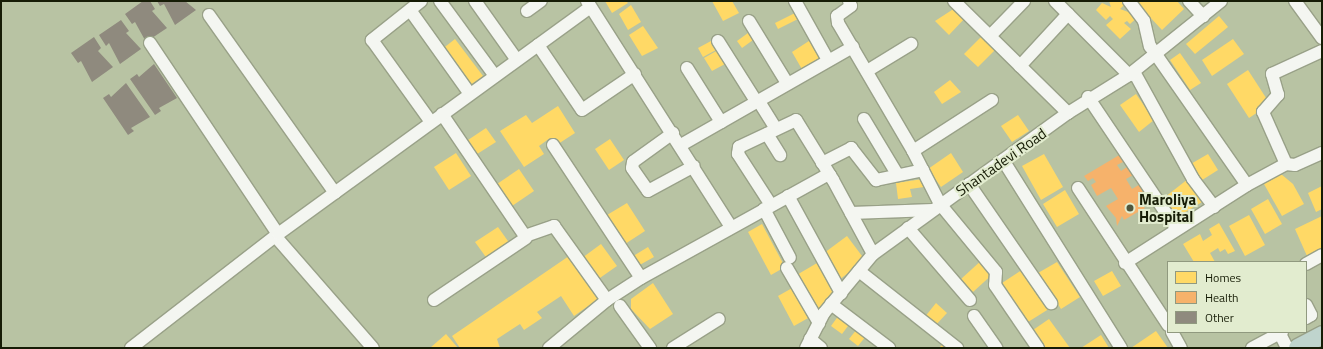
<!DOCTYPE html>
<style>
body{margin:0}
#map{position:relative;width:1323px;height:349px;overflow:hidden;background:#b8c3a3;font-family:"Titillium Web",sans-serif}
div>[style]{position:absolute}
.homes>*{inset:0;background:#ffd966}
.health>*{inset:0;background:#f6b26b}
.building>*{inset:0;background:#8f8a7e}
.roads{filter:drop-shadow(1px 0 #99a188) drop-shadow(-1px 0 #99a188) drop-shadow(0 1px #99a188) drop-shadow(0 -1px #99a188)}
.minor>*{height:12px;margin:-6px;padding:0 6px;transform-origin:6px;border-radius:6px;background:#f4f6f1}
.highway>*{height:18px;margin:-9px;padding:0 9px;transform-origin:9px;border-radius:9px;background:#bfd4cd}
.dots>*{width:11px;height:11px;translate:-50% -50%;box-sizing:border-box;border:2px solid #e2eccf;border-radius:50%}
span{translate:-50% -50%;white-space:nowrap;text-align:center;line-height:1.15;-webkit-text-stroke:4px #e2eccf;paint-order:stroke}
.street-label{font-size:15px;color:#161c06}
.poi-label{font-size:15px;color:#161c06;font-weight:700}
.left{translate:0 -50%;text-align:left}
.frame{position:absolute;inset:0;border:2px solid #161c06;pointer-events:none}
.legend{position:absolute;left:1167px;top:261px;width:140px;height:72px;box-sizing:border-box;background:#e2eccf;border:1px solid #90997f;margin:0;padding:5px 7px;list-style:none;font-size:12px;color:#161c06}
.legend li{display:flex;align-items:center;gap:8px;height:20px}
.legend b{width:20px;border:1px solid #90997f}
</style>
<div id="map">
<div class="homes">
<i style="clip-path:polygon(605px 1px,626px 1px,628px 3px,612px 13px)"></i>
<i style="clip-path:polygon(712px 1px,732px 1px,739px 13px,723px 21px)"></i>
<i style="clip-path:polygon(1109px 1px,1122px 1px,1125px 4px,1120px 9px,1139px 16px,1130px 24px,1127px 21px,1124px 23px,1131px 29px,1120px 39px,1106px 25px,1113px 19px,1110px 16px,1106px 20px,1096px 10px,1102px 3px,1111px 7px)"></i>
<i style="clip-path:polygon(1135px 1px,1177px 1px,1184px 9px,1162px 30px)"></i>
<i style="clip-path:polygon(631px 5px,641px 22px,628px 30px,619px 14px)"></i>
<i style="clip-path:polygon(955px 8px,966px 17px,949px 35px,935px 21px)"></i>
<i style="clip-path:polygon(795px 13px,798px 19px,778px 29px,775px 23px)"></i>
<i style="clip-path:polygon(1219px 16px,1228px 27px,1195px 54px,1186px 44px)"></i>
<i style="clip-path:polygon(643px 26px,658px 48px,642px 56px,629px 35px)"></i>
<i style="clip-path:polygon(748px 33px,753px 40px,742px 48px,737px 41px)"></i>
<i style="clip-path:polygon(983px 35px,996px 49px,978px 67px,964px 54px)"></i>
<i style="clip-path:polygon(455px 39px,483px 76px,469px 86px,441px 50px)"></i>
<i style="clip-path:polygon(812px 39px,824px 59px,803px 71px,792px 52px)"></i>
<i style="clip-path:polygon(1233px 39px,1244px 54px,1212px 76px,1202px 60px)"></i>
<i style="clip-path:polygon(711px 41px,716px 50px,703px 57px,698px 48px)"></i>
<i style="clip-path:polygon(718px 50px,725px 64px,712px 71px,704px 58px)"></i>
<i style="clip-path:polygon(1180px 53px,1201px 83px,1190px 90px,1170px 60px)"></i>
<i style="clip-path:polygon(1248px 70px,1270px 104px,1249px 118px,1227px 84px)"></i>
<i style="clip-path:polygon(950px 80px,961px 92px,942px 104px,934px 92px)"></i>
<i style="clip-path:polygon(1136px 94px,1154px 120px,1139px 132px,1120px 105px)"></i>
<i style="clip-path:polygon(558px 106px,575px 133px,555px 146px,550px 138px,539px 146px,544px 154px,524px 167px,500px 131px,526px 115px,532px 123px)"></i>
<i style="clip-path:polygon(1018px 115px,1029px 131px,1012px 142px,1001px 126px)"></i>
<i style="clip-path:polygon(486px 128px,496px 142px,474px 156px,465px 142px)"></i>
<i style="clip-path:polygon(610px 139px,624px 160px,609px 170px,595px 149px)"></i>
<i style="clip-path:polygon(456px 153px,471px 176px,449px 190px,434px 167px)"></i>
<i style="clip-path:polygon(951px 153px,963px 172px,941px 187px,928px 169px)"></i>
<i style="clip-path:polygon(1044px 154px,1063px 187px,1041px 200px,1022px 166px)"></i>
<i style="clip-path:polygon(1208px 154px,1218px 170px,1199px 182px,1189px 165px)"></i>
<i style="clip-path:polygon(519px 169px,534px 191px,512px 206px,497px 184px)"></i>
<i style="clip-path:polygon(1281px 174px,1293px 184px,1304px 204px,1282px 216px,1264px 184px)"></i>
<i style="clip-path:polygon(923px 179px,924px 187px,910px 189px,912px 197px,898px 199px,896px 183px)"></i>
<i style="clip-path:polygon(1188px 179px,1202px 202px,1177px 217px,1165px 197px)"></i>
<i style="clip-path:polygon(1322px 186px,1322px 209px,1316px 212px,1308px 193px)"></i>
<i style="clip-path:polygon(1065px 190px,1079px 214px,1057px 227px,1043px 204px)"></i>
<i style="clip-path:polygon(1268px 199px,1282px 224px,1265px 234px,1251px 209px)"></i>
<i style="clip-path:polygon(627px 203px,645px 231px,625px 244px,607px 215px)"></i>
<i style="clip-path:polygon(1249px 215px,1265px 245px,1245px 256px,1229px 226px)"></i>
<i style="clip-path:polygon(1322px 216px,1322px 249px,1307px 256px,1295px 229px)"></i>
<i style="clip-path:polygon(1219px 223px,1235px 251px,1228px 254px,1225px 249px,1220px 252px,1218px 248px,1210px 253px,1215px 262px,1194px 262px,1183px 244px,1200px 234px,1203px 241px,1212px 235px,1209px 229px)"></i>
<i style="clip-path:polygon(762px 224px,785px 267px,771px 275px,748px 232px)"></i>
<i style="clip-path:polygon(498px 227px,510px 244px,488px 260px,475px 242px)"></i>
<i style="clip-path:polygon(847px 236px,865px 260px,839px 280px,820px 256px)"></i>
<i style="clip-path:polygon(601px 244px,617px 266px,597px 280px,582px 258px)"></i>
<i style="clip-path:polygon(648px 247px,654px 257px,636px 267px,630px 258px)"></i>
<i style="clip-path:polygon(569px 256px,598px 299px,574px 316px,561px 296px,537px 312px,542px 318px,524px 330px,520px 324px,497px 339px,500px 348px,460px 348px,452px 336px)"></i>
<i style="clip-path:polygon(983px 259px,995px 272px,973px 292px,961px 279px)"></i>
<i style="clip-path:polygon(1057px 262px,1080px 297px,1061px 309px,1038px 273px)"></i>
<i style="clip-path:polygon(817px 263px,833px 291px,816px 312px,795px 276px)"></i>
<i style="clip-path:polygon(1025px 268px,1052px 307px,1028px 322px,1002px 283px)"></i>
<i style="clip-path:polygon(1112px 271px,1121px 286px,1103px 296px,1094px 281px)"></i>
<i style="clip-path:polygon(653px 283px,673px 314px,650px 329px,631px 309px,631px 299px)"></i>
<i style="clip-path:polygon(794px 287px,810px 317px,794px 326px,778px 296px)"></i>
<i style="clip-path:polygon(936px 303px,947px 313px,934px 327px,924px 318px)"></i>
<i style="clip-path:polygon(839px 315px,851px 322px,842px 334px,831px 326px)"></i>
<i style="clip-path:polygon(1049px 319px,1070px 348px,1046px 348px,1033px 330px)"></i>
<i style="clip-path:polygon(857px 329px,866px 336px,858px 346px,849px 339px)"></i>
<i style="clip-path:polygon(1156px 331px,1168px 348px,1131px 348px)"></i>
<i style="clip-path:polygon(446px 334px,458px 348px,430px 348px)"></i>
<i style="clip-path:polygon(1101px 335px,1109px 348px,1081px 348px)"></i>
<i style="clip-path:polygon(944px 343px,950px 348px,939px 348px)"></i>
</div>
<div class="health">
<i style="clip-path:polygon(1121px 154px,1125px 161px,1117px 165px,1121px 171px,1130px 165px,1135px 174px,1126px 179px,1132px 189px,1142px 183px,1148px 194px,1144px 196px,1152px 203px,1148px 205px,1146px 201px,1142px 204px,1145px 208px,1124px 220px,1122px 216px,1117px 226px,1116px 218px,1106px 206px,1118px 199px,1111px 188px,1097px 196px,1091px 185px,1096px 182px,1093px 178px,1088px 181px,1084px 176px)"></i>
</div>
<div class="building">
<i style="clip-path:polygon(143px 1px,150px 1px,155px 9px,152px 11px,167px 28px,146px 42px,135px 22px,132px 24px,125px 14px)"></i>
<i style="clip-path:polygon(157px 1px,185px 1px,196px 10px,175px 25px,164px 4px,160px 6px)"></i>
<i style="clip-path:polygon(121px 20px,129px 31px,126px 33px,141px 49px,120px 64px,109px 43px,106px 46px,99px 35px)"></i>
<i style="clip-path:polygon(94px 37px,101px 48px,98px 51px,113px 67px,92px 82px,81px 61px,78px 63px,71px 53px)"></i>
<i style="clip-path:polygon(154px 64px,177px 98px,159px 108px,161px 111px,155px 115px,130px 79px,137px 74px,139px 77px)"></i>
<i style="clip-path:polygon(126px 83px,150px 117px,131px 128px,134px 131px,128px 135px,103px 98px,109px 94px,111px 97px)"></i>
</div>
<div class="roads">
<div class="minor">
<i style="left:421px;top:1px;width:63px;rotate:141.5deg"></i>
<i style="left:372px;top:40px;width:101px;rotate:54.3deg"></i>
<i style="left:440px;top:1px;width:93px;rotate:53.7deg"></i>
<i style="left:475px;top:1px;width:72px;rotate:54.6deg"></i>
<i style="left:587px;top:1px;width:268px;rotate:57.5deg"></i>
<i style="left:795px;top:1px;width:68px;rotate:60.8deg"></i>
<i style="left:849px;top:1px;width:5px;rotate:68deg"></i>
<i style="left:851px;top:6px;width:17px;rotate:144deg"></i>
<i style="left:837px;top:16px;width:7px;rotate:82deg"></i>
<i style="left:838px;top:23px;width:148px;rotate:59.6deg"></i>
<i style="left:913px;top:151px;width:59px;rotate:63deg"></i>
<i style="left:940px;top:204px;width:88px;rotate:50.5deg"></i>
<i style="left:996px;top:272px;width:13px;rotate:94deg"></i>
<i style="left:995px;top:285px;width:76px;rotate:55.7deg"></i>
<i style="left:954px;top:1px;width:160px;rotate:44.5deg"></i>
<i style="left:1055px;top:1px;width:105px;rotate:45deg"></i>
<i style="left:1129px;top:1px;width:25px;rotate:53deg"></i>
<i style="left:1144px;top:21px;width:26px;rotate:77deg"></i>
<i style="left:1150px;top:46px;width:169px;rotate:55.1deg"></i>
<i style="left:1189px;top:1px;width:21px;rotate:47deg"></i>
<i style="left:1295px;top:1px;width:46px;rotate:53.9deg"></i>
<i style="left:410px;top:10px;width:103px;rotate:54.5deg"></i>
<i style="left:527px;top:11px;width:17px;rotate:-36deg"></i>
<i style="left:209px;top:15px;width:218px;rotate:54.7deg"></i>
<i style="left:749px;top:21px;width:73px;rotate:58.5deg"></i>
<i style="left:990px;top:36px;width:49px;rotate:-45.8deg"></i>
<i style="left:718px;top:41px;width:71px;rotate:57.7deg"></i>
<i style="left:150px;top:43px;width:230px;rotate:56.2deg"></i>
<i style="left:538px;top:45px;width:78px;rotate:55.9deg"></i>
<i style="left:582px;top:110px;width:64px;rotate:-34.2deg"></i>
<i style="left:1020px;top:66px;width:71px;rotate:-47.3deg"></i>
<i style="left:687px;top:68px;width:64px;rotate:57.8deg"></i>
<i style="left:867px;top:71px;width:52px;rotate:-31.5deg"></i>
<i style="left:1134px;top:72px;width:122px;rotate:61.1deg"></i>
<i style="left:1193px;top:179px;width:35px;rotate:53deg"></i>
<i style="left:1088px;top:97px;width:158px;rotate:56.1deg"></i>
<i style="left:758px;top:100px;width:34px;rotate:58deg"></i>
<i style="left:442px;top:114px;width:148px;rotate:55.8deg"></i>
<i style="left:525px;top:236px;width:31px;rotate:-19deg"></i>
<i style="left:554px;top:226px;width:91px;rotate:54.4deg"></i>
<i style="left:864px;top:119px;width:64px;rotate:59deg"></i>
<i style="left:673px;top:133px;width:49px;rotate:144.1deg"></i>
<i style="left:633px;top:162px;width:6px;rotate:99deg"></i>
<i style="left:632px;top:168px;width:28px;rotate:55deg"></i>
<i style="left:648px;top:191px;width:52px;rotate:-28.5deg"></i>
<i style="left:767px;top:134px;width:25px;rotate:58deg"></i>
<i style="left:553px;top:145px;width:159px;rotate:56.5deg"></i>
<i style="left:681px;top:145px;width:198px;rotate:-29.7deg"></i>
<i style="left:913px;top:151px;width:94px;rotate:-32.8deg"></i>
<i style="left:1003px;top:160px;width:222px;rotate:57.9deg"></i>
<i style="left:822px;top:163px;width:33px;rotate:-27deg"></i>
<i style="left:851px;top:148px;width:41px;rotate:52deg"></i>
<i style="left:876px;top:180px;width:48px;rotate:-12deg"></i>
<i style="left:1286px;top:164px;width:57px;rotate:-113.9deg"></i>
<i style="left:1263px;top:112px;width:23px;rotate:-49deg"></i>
<i style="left:1278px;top:95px;width:22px;rotate:-106deg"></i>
<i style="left:1272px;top:74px;width:55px;rotate:-24.7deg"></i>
<i style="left:969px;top:184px;width:145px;rotate:55.4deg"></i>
<i style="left:1078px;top:188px;width:164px;rotate:56.7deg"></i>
<i style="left:788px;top:196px;width:111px;rotate:61.3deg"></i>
<i style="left:771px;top:205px;width:61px;rotate:-122.9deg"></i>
<i style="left:738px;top:154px;width:7px;rotate:-82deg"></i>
<i style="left:739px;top:147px;width:63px;rotate:-25.3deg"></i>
<i style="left:796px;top:120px;width:65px;rotate:58.3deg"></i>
<i style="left:764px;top:209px;width:55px;rotate:62deg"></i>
<i style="left:851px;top:213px;width:82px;rotate:-2.1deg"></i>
<i style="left:908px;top:228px;width:95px;rotate:49.3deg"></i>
<i style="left:276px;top:237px;width:147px;rotate:48.9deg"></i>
<i style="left:1125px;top:263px;width:145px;rotate:-32.6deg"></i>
<i style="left:1247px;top:185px;width:44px;rotate:-28.3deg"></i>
<i style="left:1286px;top:164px;width:9px;rotate:6deg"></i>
<i style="left:1295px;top:165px;width:30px;rotate:-24deg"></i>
<i style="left:1306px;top:264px;width:18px;rotate:-29deg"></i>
<i style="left:787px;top:268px;width:64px;rotate:59.8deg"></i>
<i style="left:859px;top:271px;width:125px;rotate:38.2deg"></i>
<i style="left:434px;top:300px;width:111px;rotate:-34deg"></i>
<i style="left:831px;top:304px;width:73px;rotate:37.2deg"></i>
<i style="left:1306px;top:305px;width:11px;rotate:63deg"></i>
<i style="left:1311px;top:315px;width:6px;rotate:149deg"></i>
<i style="left:620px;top:306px;width:52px;rotate:54.5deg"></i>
<i style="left:974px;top:316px;width:39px;rotate:55deg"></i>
<i style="left:1172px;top:332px;width:18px;rotate:61deg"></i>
<i style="left:1279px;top:332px;width:18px;rotate:63deg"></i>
<i style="left:810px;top:339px;width:14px;rotate:39deg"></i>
<i style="left:131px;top:348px;width:186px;rotate:-37.8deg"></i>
<i style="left:278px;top:234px;width:386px;rotate:-36deg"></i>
<i style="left:549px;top:348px;width:75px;rotate:-39.6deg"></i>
<i style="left:607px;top:300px;width:40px;rotate:-32.9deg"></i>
<i style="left:641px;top:278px;width:210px;rotate:-29deg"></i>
<i style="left:825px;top:176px;width:5px;rotate:-11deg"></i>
<i style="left:830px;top:175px;width:6px;rotate:59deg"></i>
<i style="left:833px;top:180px;width:84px;rotate:61.6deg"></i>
<i style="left:673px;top:348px;width:54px;rotate:-32.2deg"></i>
<i style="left:806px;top:348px;width:39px;rotate:-63deg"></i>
<i style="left:824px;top:313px;width:77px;rotate:-50.3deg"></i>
<i style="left:873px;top:254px;width:241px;rotate:-35.9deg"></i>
<i style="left:1068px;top:113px;width:72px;rotate:-31.9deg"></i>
<i style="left:1129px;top:75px;width:118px;rotate:-38.8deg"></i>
<i style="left:1252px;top:348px;width:34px;rotate:-28deg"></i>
</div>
<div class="highway">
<i style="left:1298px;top:348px;width:27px;rotate:-28deg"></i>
</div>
</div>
<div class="dots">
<i style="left:1130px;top:208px;background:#4f563d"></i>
</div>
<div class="street-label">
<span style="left:1001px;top:162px;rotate:-35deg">Shantadevi Road</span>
</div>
<div class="poi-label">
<span class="left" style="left:1139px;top:208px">Maroliya<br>Hospital</span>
</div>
<div class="frame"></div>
<ul class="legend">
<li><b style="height:11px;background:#ffd966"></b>Homes</li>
<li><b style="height:11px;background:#f6b26b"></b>Health</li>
<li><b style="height:11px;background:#8f8a7e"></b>Other</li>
</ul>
</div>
